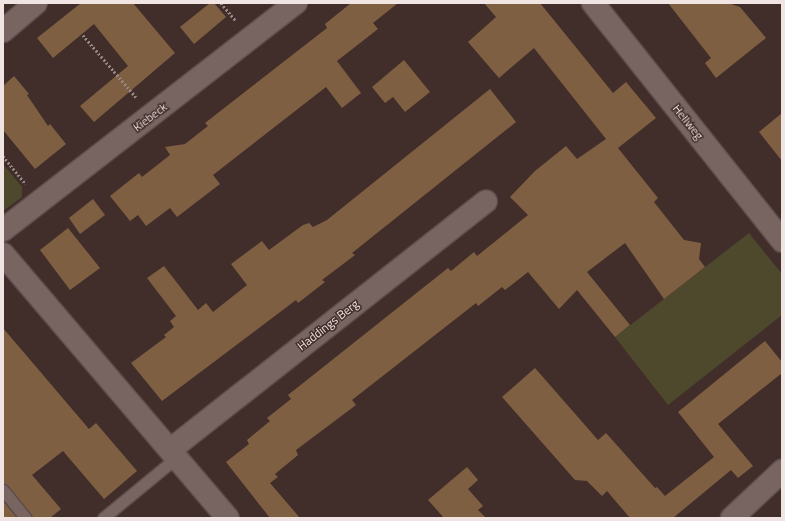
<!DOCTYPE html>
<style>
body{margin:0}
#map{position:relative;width:785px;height:521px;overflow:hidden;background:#412e2b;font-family:"Titillium Web",sans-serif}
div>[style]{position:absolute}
.green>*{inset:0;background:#4e482d}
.building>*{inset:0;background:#7f5f41}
.path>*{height:2.5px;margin-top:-1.25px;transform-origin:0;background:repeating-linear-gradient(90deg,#968784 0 2px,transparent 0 4px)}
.roads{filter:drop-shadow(1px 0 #5c4c4a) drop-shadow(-1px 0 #5c4c4a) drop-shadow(0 1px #5c4c4a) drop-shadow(0 -1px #5c4c4a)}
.service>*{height:11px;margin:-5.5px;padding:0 5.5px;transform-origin:5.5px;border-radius:5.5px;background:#786460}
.minor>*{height:22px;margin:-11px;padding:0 11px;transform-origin:11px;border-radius:11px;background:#786460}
span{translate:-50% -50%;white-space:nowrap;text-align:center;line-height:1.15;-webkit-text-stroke:3px #412e2b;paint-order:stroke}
.street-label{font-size:12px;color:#f1e5e3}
.frame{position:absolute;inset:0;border:4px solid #f1e5e3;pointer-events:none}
</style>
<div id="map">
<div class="green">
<i style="clip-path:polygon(3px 164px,22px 187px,22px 197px,3px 211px)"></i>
<i style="clip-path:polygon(749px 233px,782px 274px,782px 315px,668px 405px,615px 337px)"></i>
</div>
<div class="building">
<i style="clip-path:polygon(81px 3px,133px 3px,175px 53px,94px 122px,80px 106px,128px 66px,94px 24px,53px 58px,37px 38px)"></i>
<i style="clip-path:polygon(210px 3px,214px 3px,226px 17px,194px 44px,180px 27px)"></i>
<i style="clip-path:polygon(351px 3px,398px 3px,373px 23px,378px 29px,337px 61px,361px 93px,342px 108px,326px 87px,213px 175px,220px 184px,177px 217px,170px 208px,146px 226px,138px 215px,130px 221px,110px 196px,139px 173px,142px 177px,170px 155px,165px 147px,185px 144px,208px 126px,205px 123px,327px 28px,325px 24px)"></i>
<i style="clip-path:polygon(484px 3px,540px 3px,613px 93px,626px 82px,656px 118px,618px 148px,658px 198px,654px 202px,684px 240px,701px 243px,699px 259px,705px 267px,664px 299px,625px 243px,587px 272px,630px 325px,615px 337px,577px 290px,559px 309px,528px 272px,505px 290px,502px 287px,478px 306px,476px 303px,352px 400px,356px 405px,296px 450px,298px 455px,275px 474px,278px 477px,270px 483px,300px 518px,270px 518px,226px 462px,249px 444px,247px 440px,270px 421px,267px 418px,291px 399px,288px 395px,448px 268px,451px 271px,474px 252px,477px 256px,528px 215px,510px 197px,535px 171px,566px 146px,577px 159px,606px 139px,534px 48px,499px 78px,468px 42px,496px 17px)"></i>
<i style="clip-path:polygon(668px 3px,728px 3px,740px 7px,766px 38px,716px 78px,705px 63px,711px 58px)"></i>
<i style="clip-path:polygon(404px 60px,430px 92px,405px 112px,393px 97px,385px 103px,372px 87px)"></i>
<i style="clip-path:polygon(14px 76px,29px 94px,27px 95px,48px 126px,50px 124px,66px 144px,35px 169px,3px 130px,3px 86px)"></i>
<i style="clip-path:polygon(490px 89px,516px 122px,352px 253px,355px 255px,322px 280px,325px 282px,298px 303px,296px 300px,162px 401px,131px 363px,166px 337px,164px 335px,174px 327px,170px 321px,176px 316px,147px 278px,164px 266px,198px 310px,206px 303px,213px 312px,247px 285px,231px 264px,262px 241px,269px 250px,303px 225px,309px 223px,313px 227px,327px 220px)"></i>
<i style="clip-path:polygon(782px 113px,782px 161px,759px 132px)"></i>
<i style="clip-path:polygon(93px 199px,105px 215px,80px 234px,69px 218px)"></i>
<i style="clip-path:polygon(68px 228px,100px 268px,70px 290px,40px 250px)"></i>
<i style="clip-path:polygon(3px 328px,89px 429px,96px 423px,137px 471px,104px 499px,63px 451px,32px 475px,61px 509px,50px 518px,33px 518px,8px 486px,3px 483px)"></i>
<i style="clip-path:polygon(765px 341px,782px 362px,782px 373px,718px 424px,753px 466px,738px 478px,731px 470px,673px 518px,630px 518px,607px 491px,602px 496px,587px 481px,575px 480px,502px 397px,535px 368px,598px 440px,606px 433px,655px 488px,657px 487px,665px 496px,714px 457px,678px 412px)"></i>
<i style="clip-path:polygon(467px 467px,478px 480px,468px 489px,483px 506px,478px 510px,486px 518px,444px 518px,428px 500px)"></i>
<i style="clip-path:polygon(3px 501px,17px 518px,3px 518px)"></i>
</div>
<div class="path">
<i style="left:221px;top:3px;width:23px;rotate:50deg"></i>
<i style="left:83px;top:35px;width:82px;rotate:49.5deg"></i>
<i style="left:3px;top:156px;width:36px;rotate:51deg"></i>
</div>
<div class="roads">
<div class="service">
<i style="left:3px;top:490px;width:36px;rotate:51deg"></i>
<i style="left:103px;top:518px;width:96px;rotate:-39.5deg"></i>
</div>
<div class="minor">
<i style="left:593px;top:3px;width:304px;rotate:51.5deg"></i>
<i style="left:3px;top:31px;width:43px;rotate:-40.3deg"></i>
<i style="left:3px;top:230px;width:371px;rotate:-37.8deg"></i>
<i style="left:3px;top:254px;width:347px;rotate:49.6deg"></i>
<i style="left:170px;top:450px;width:402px;rotate:-38.2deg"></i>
<i style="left:732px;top:518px;width:69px;rotate:-43.2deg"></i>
</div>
</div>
<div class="street-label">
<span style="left:150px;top:117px;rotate:-37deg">Kiebeck</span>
<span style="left:688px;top:122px;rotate:51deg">Hellweg</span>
<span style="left:328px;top:325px;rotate:-38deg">Haddings Berg</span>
</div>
<div class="frame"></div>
</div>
